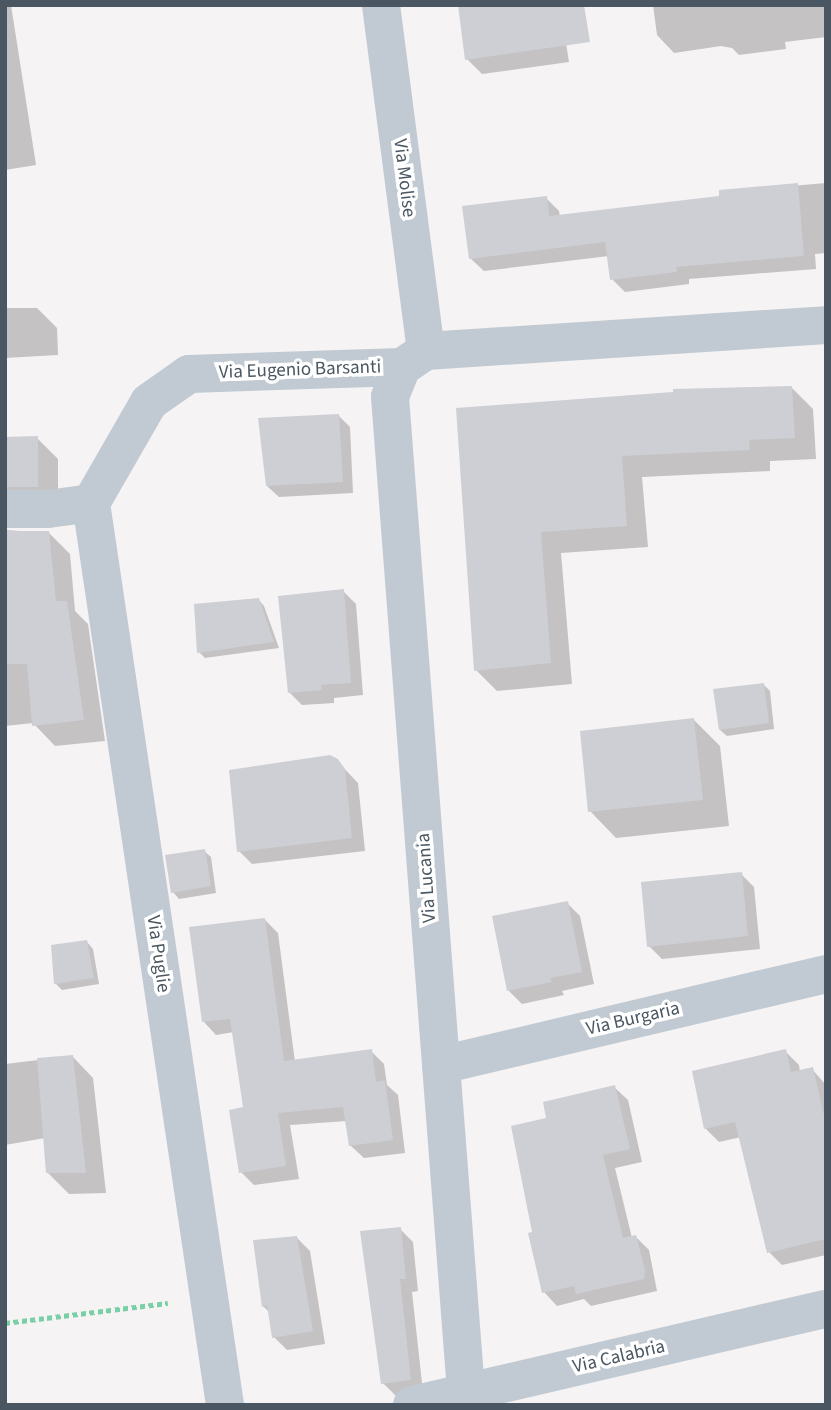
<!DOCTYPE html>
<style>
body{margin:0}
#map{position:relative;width:831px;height:1410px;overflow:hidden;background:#f5f3f3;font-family:"Source Sans 3",sans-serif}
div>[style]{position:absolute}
.shadow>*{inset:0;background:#0003}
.building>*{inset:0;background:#cdcfd5}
.path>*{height:4.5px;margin-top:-2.25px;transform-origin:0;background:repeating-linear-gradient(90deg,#7ad0a6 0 5px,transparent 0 8.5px)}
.minor>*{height:38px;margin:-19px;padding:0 19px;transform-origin:19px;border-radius:19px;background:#c1cad2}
span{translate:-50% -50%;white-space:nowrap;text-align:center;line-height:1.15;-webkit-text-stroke:7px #fff;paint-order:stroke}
.street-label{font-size:19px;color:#4a5661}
.frame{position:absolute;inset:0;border:7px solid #4a5661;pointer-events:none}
</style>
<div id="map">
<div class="shadow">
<i style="clip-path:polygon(5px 5px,11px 5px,36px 165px,5px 170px)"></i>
<i style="clip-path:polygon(560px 5px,569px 62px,482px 74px,467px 59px)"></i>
<i style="clip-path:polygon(653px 5px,826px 5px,826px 37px,785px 42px,786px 49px,739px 55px,732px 48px,721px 46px,674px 53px,657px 35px)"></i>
<i style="clip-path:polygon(826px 183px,826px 253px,815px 254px,816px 269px,689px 279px,689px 284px,625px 292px,612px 279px,609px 256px,484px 271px,470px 258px,546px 198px,559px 211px,560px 217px,721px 197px,721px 192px)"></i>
<i style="clip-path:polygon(5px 308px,37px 308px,57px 328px,58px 355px,5px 358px)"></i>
<i style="clip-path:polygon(792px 388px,813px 409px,816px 459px,770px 461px,770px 471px,642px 477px,648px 547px,561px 553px,572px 684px,497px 691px,476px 670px,458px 409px)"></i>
<i style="clip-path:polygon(338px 415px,350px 427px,353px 493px,279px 497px,267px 486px)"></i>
<i style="clip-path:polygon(5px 438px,37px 438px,58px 459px,58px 508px,5px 525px)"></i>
<i style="clip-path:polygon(5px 530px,49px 533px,70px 554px,75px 611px,88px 624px,105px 741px,55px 746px,33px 723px,5px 726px)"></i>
<i style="clip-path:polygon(343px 591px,356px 604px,363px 695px,334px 698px,334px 703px,302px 705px,289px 692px)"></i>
<i style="clip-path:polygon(258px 599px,264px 606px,279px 648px,205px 658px,199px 652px)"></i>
<i style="clip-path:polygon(764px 685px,770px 691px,774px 729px,727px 736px,720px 730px)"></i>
<i style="clip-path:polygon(694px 720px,720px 746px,729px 826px,616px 838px,590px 811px)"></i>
<i style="clip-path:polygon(337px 761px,358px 783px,365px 851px,252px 864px,239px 851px)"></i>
<i style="clip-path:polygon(204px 851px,211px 857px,216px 893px,179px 899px,173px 892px)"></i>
<i style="clip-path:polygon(741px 874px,754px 887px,760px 949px,662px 959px,649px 946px)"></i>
<i style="clip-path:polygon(567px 903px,580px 916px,594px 984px,562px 991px,564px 995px,522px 1004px,509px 991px)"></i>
<i style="clip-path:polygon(265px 920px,278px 933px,295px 1062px,371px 1051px,384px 1064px,387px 1085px,398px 1095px,405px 1153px,364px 1158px,350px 1145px,347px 1121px,290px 1125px,299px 1179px,254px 1185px,241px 1172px,245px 1109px,234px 1032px,216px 1035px,203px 1021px)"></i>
<i style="clip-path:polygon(87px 942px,93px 949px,99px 984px,62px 990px,56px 984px)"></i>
<i style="clip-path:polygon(785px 1051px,799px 1065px,800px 1072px,812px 1069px,826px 1085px,826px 1255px,782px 1265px,769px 1252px,741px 1137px,719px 1142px,706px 1129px,694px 1072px)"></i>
<i style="clip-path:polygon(72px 1056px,93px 1078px,106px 1193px,69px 1194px,48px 1173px,45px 1138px,5px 1145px,5px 1064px)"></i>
<i style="clip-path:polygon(614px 1087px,628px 1100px,642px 1162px,615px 1168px,632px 1238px,636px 1237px,649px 1250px,657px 1291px,591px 1306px,584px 1299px,557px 1306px,544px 1292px,534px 1233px,548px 1119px)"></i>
<i style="clip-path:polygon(400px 1229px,413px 1242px,418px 1291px,412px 1292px,423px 1392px,396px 1396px,383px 1383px)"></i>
<i style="clip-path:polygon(297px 1238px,310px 1251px,325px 1344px,287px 1350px,274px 1337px,270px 1313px,263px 1306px)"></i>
</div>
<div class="building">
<i style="clip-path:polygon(458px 5px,584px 5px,590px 42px,465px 60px)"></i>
<i style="clip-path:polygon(798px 183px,804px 256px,676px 267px,677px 272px,610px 280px,605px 242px,469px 259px,462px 206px,547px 196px,549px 216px,719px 196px,719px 190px)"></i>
<i style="clip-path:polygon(792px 386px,795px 438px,749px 440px,750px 450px,622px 456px,627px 526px,541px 532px,551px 663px,474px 671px,456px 408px,673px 392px,673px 389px)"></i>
<i style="clip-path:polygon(339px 414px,343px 482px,266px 486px,258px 418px)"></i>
<i style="clip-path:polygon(38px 436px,38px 487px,5px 487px,5px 437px)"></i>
<i style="clip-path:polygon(5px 531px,49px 531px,56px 601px,67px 601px,84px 720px,32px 726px,27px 664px,5px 664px)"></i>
<i style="clip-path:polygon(344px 589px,351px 683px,321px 685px,322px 690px,288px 693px,278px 596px)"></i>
<i style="clip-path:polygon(259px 598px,274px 642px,197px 653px,194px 604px)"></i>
<i style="clip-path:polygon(764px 683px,769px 723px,719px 730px,713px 689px)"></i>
<i style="clip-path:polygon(694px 718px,703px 800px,588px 812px,580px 731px)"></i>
<i style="clip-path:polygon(330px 755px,338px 759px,345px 769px,352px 838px,237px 852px,229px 770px)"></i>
<i style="clip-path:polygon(205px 849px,211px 886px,171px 893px,165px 855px)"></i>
<i style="clip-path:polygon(742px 872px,748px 936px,647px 947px,641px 882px)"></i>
<i style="clip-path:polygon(568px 901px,582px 972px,550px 978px,552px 982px,507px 991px,492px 916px)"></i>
<i style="clip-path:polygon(265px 918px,284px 1061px,372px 1049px,376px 1082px,385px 1080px,393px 1140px,349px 1146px,343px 1107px,278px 1113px,286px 1166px,239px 1173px,229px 1110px,243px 1107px,230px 1019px,202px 1022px,189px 927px)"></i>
<i style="clip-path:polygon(87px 940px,94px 978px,54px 984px,51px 945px)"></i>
<i style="clip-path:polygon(786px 1049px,791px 1072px,813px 1067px,826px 1124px,826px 1239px,767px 1253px,735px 1122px,704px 1129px,692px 1071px)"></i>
<i style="clip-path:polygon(73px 1055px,86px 1173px,46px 1173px,37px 1058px)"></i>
<i style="clip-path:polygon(615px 1085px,630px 1149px,603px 1155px,623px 1238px,636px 1235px,645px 1270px,644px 1279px,576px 1294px,574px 1286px,542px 1293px,528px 1233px,532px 1232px,511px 1126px,546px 1118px,543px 1102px)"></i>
<i style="clip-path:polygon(401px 1227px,406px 1279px,400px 1279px,411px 1380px,381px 1384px,360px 1231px)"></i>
<i style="clip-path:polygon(297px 1236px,313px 1331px,272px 1338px,267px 1305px,262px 1307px,253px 1240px)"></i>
</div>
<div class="path">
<i style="left:5px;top:1323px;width:164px;rotate:-7deg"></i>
</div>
<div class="minor">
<i style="left:381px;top:5px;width:349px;rotate:82.6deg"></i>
<i style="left:402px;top:367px;width:32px;rotate:112deg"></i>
<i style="left:390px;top:397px;width:998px;rotate:85.63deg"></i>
<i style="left:91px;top:503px;width:912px;rotate:81.55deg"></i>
<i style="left:91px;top:503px;width:116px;rotate:-60.1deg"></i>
<i style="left:149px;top:402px;width:49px;rotate:-35deg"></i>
<i style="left:189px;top:374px;width:213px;rotate:-1.9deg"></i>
<i style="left:402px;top:367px;width:29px;rotate:-34deg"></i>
<i style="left:426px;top:351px;width:401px;rotate:-3.7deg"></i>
<i style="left:5px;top:509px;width:43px"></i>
<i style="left:48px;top:509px;width:43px;rotate:-7.9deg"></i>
<i style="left:441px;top:1065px;width:396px;rotate:-13.3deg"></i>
<i style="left:412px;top:1405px;width:425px;rotate:-13.1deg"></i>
</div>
<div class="street-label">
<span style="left:404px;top:178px;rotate:83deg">Via Molise</span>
<span style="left:300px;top:370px;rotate:-2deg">Via Eugenio Barsanti</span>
<span style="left:427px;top:878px;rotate:-94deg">Via Lucania</span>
<span style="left:158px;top:954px;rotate:82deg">Via Puglie</span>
<span style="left:633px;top:1019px;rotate:-13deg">Via Burgaria</span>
<span style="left:619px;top:1357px;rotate:-13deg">Via Calabria</span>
</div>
<div class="frame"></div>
</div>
